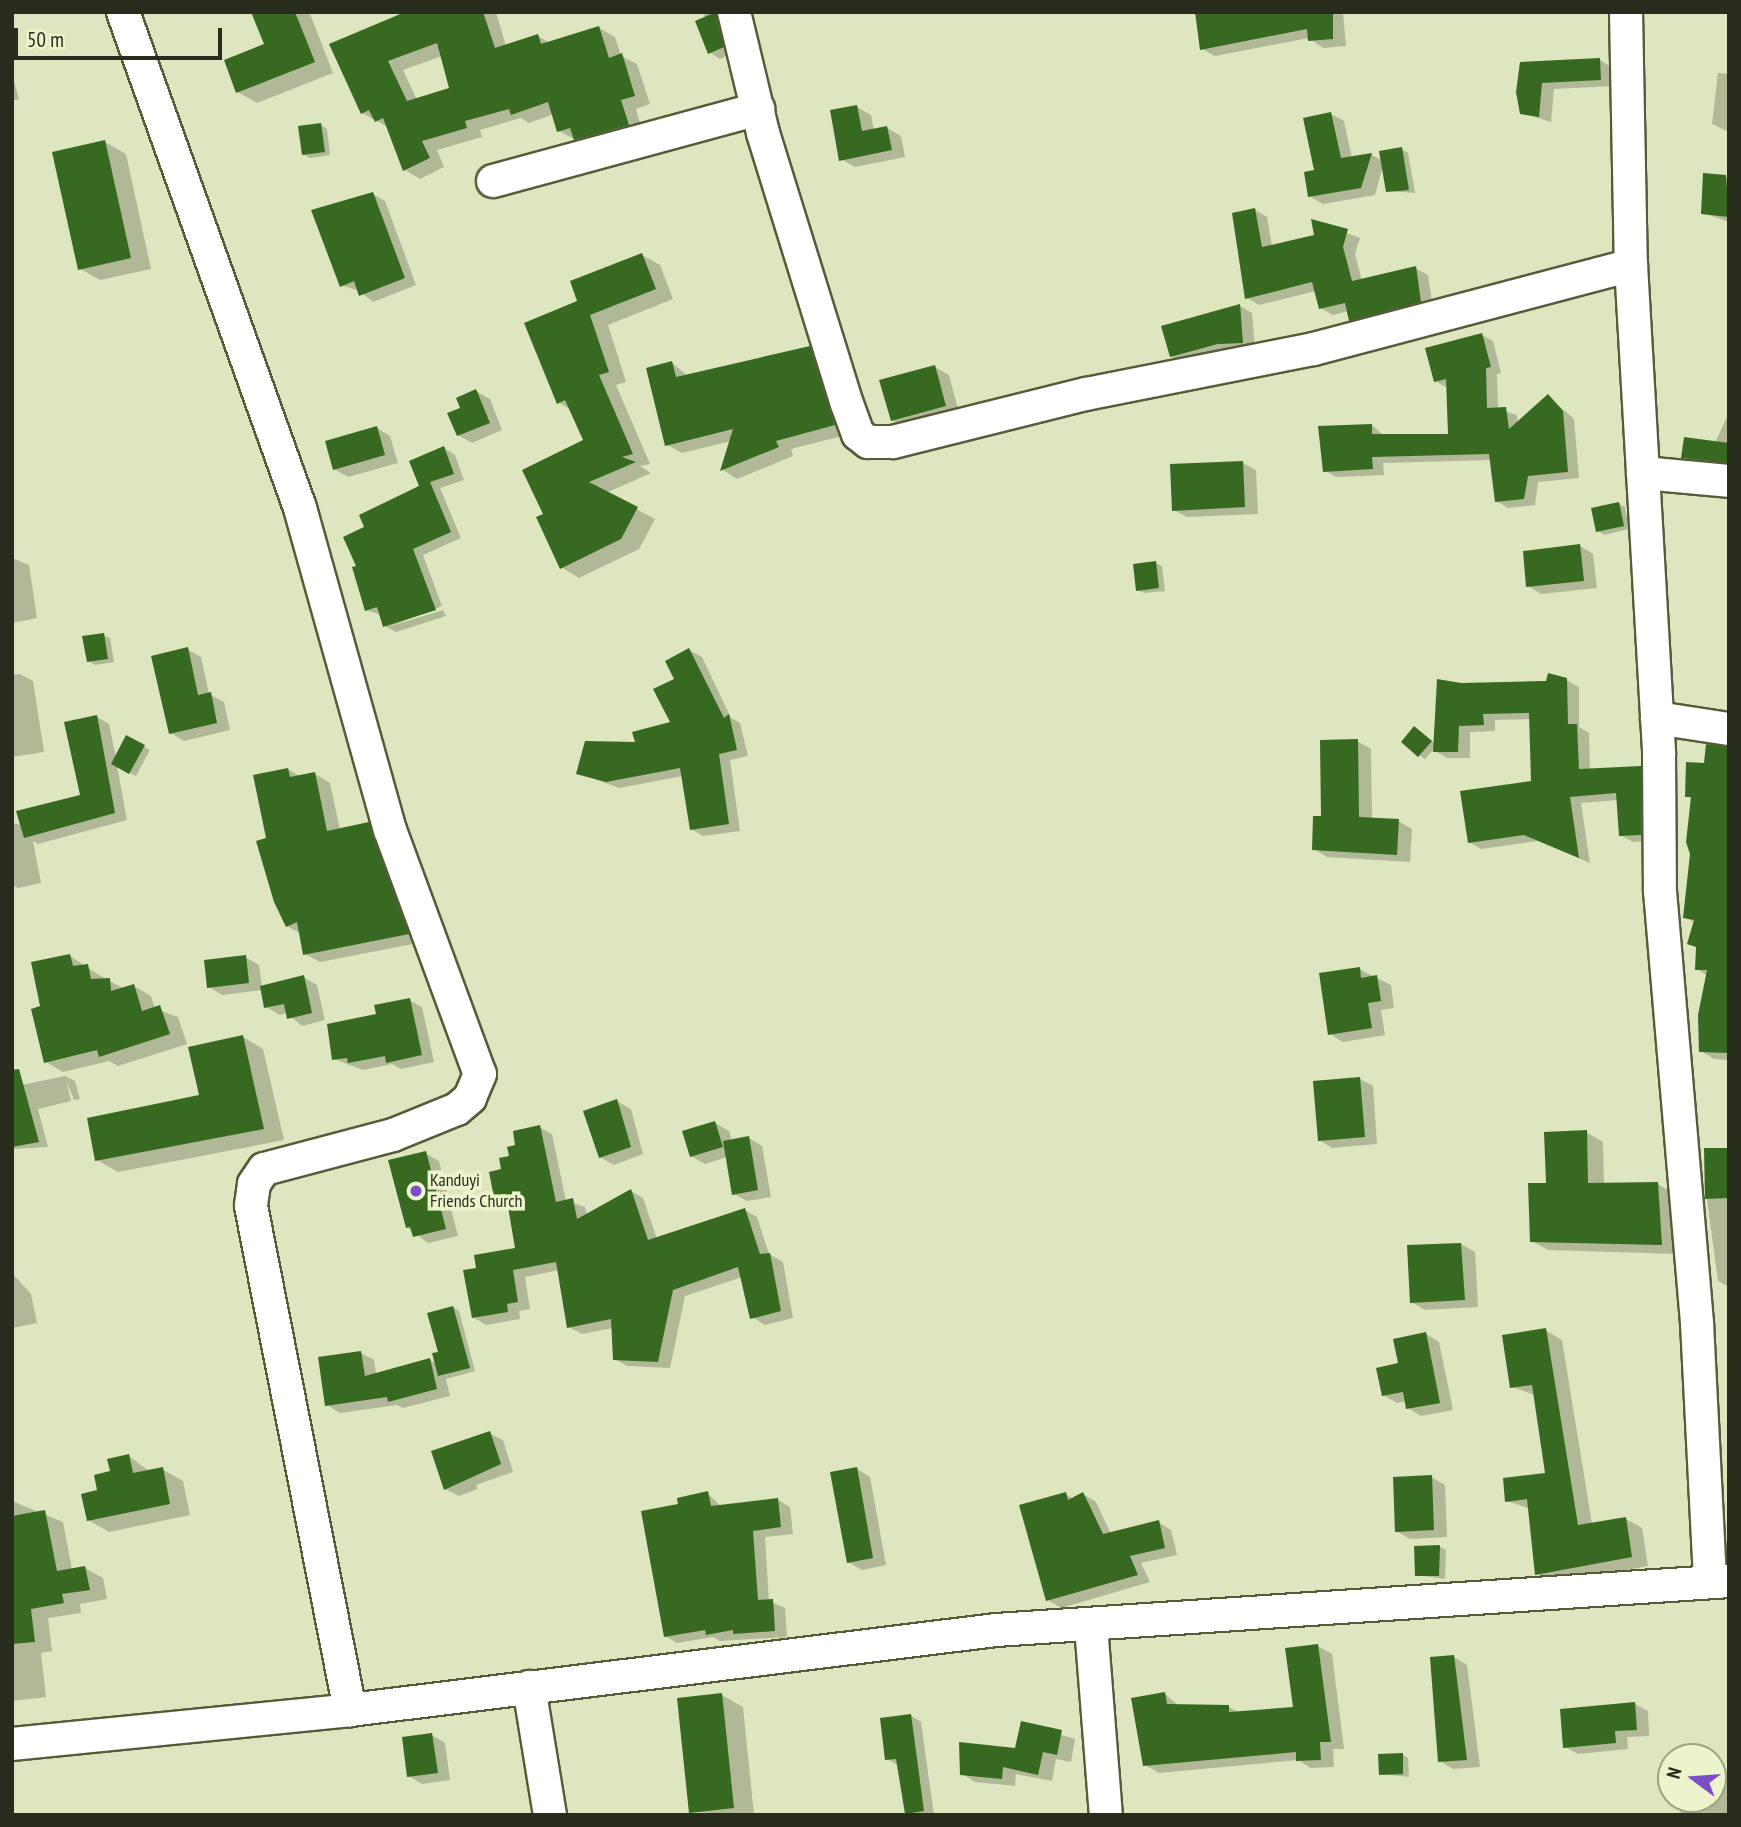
<!DOCTYPE html>
<style>
body{margin:0}
#map{position:relative;width:1741px;height:1827px;overflow:hidden;background:#dde6be;font-family:"PT Sans Narrow",sans-serif}
div>[style]{position:absolute}
.shadow>*{inset:0;background:#0003}
.building>*{inset:0;background:#376a20}
.roads{filter:drop-shadow(2px 0 #555c39) drop-shadow(-2px 0 #555c39) drop-shadow(0 2px #555c39) drop-shadow(0 -2px #555c39)}
.minor>*{height:32px;margin:-16px;padding:0 16px;transform-origin:16px;border-radius:16px;background:#fff}
.dots>*{width:19px;height:19px;translate:-50% -50%;box-sizing:border-box;border:4px solid #ebf4cb;border-radius:50%}
span{translate:-50% -50%;white-space:nowrap;text-align:center;line-height:1.15;-webkit-text-stroke:7px #ebf4cb;paint-order:stroke}
.poi-label{font-size:18px;color:#282c1c}
.left{translate:0 -50%;text-align:left}
.frame{position:absolute;inset:0;border:14px solid #282c1c;pointer-events:none}
.north{position:absolute;left:1657px;top:1743px;width:70px;height:70px;box-sizing:border-box;background:#ebf4cb;border:2px solid #9da485;border-radius:50%;rotate:286deg;font-size:19px;font-weight:700;line-height:28px;text-align:center;color:#282c1c}
.north::after{content:'';display:block;margin:auto;width:24px;height:32px;background:#7b4dc6;clip-path:polygon(50% 0,100% 100%,50% 72%,0 100%)}
.scale{position:absolute;left:14px;top:28px;width:208px;height:32px;box-sizing:border-box;border:4px solid #282c1c;border-top:0;padding-left:9px;font-size:21px;line-height:24px;white-space:nowrap;color:#282c1c;-webkit-text-stroke:5px #ebf4cb;paint-order:stroke}
</style>
<div id="map">
<div class="shadow">
<i style="clip-path:polygon(266px 12px,310px 14px,333px 73px,257px 103px,238px 92px,266px 45px)"></i>
<i style="clip-path:polygon(evenodd,411px 12px,496px 12px,506px 46px,538px 36px,550px 43px,599px 28px,615px 37px,621px 56px,637px 64px,650px 104px,636px 109px,643px 134px,591px 148px,559px 131px,554px 114px,529px 123px,521px 118px,480px 130px,482px 137px,437px 150px,444px 167px,420px 179px,405px 170px,388px 127px,362px 113px,411px 12px,442px 56px,451px 90px,417px 100px,403px 70px,442px 56px)"></i>
<i style="clip-path:polygon(704px 12px,730px 12px,734px 53px,720px 59px,709px 52px)"></i>
<i style="clip-path:polygon(1215px 12px,1343px 12px,1346px 46px,1323px 48px,1309px 38px,1215px 56px,1202px 49px)"></i>
<i style="clip-path:polygon(1600px 60px,1612px 67px,1613px 86px,1554px 89px,1551px 122px,1522px 113px,1518px 92px)"></i>
<i style="clip-path:polygon(1718px 73px,1729px 74px,1729px 132px,1712px 124px)"></i>
<i style="clip-path:polygon(12px 74px,19px 99px,12px 101px)"></i>
<i style="clip-path:polygon(857px 107px,871px 115px,874px 130px,887px 128px,901px 136px,905px 157px,855px 167px,841px 159px)"></i>
<i style="clip-path:polygon(1331px 114px,1344px 121px,1352px 158px,1372px 155px,1383px 161px,1401px 149px,1408px 153px,1415px 193px,1388px 191px,1383px 166px,1375px 195px,1323px 204px,1309px 196px)"></i>
<i style="clip-path:polygon(321px 125px,327px 129px,330px 155px,310px 158px,303px 154px)"></i>
<i style="clip-path:polygon(105px 142px,126px 154px,151px 269px,100px 280px,79px 268px)"></i>
<i style="clip-path:polygon(1725px 177px,1729px 179px,1729px 222px,1703px 213px)"></i>
<i style="clip-path:polygon(373px 194px,385px 201px,416px 285px,373px 302px,359px 291px,341px 285px)"></i>
<i style="clip-path:polygon(1255px 210px,1267px 217px,1272px 246px,1316px 236px,1313px 221px,1360px 238px,1355px 254px,1362px 281px,1415px 268px,1428px 275px,1433px 308px,1363px 327px,1350px 320px,1348px 311px,1333px 315px,1320px 308px,1316px 291px,1259px 305px,1247px 298px)"></i>
<i style="clip-path:polygon(642px 255px,660px 265px,673px 299px,608px 325px,626px 382px,616px 385px,650px 464px,640px 466px,651px 473px,606px 493px,655px 519px,639px 549px,579px 578px,561px 567px,545px 515px,585px 441px,571px 410px,558px 402px,580px 302px)"></i>
<i style="clip-path:polygon(1240px 306px,1252px 313px,1255px 349px,1184px 364px,1171px 356px)"></i>
<i style="clip-path:polygon(1482px 335px,1493px 341px,1501px 373px,1497px 374px,1498px 409px,1517px 415px,1518px 423px,1548px 396px,1574px 419px,1579px 478px,1538px 482px,1535px 505px,1508px 508px,1496px 501px,1491px 460px,1383px 463px,1384px 475px,1336px 477px,1324px 470px,1372px 425px,1383px 435px,1450px 435px,1448px 388px,1435px 381px)"></i>
<i style="clip-path:polygon(810px 348px,825px 357px,850px 434px,791px 449px,793px 456px,737px 479px,723px 470px,731px 441px,682px 453px,667px 445px,672px 363px,688px 376px)"></i>
<i style="clip-path:polygon(935px 367px,949px 375px,959px 413px,906px 428px,892px 420px)"></i>
<i style="clip-path:polygon(476px 391px,490px 399px,502px 430px,472px 443px,458px 435px,462px 409px)"></i>
<i style="clip-path:polygon(1729px 412px,1729px 468px,1696px 465px,1683px 457px,1715px 443px)"></i>
<i style="clip-path:polygon(377px 428px,390px 436px,398px 463px,348px 477px,334px 469px)"></i>
<i style="clip-path:polygon(444px 448px,455px 455px,464px 480px,440px 488px,461px 538px,423px 555px,442px 606px,391px 626px,443px 610px,446px 616px,396px 632px,385px 626px,381px 615px,366px 610px,359px 567px,367px 528px,423px 486px)"></i>
<i style="clip-path:polygon(1243px 463px,1256px 470px,1258px 514px,1187px 517px,1174px 510px)"></i>
<i style="clip-path:polygon(1619px 504px,1625px 507px,1629px 529px,1604px 535px,1598px 531px)"></i>
<i style="clip-path:polygon(1580px 546px,1593px 554px,1597px 588px,1541px 594px,1528px 586px)"></i>
<i style="clip-path:polygon(12px 558px,29px 565px,37px 618px,12px 623px)"></i>
<i style="clip-path:polygon(1155px 563px,1162px 566px,1165px 591px,1144px 593px,1138px 590px)"></i>
<i style="clip-path:polygon(103px 635px,110px 638px,114px 662px,95px 665px,89px 661px)"></i>
<i style="clip-path:polygon(187px 649px,201px 657px,209px 694px,224px 702px,230px 730px,184px 741px,171px 733px)"></i>
<i style="clip-path:polygon(689px 650px,702px 657px,731px 718px,740px 723px,748px 756px,730px 760px,740px 831px,703px 836px,691px 829px,683px 776px,619px 788px,578px 773px,672px 723px,676px 680px)"></i>
<i style="clip-path:polygon(20px 674px,33px 681px,44px 752px,12px 757px,12px 675px)"></i>
<i style="clip-path:polygon(1566px 680px,1579px 687px,1579px 727px,1589px 733px,1590px 770px,1640px 768px,1652px 775px,1653px 841px,1633px 842px,1620px 835px,1618px 800px,1581px 803px,1590px 863px,1538px 841px,1481px 849px,1469px 842px,1533px 783px,1531px 719px,1495px 720px,1495px 731px,1470px 732px,1470px 758px,1447px 758px,1433px 750px,1425px 759px,1419px 755px,1421px 732px,1435px 744px,1461px 685px)"></i>
<i style="clip-path:polygon(97px 717px,109px 724px,116px 758px,127px 737px,150px 750px,136px 776px,117px 766px,127px 820px,38px 844px,33px 841px,41px 883px,18px 888px,12px 885px,12px 823px,22px 825px,82px 796px)"></i>
<i style="clip-path:polygon(1357px 741px,1371px 749px,1372px 820px,1398px 821px,1412px 829px,1410px 862px,1327px 857px,1314px 849px)"></i>
<i style="clip-path:polygon(1729px 749px,1729px 1060px,1714px 1059px,1701px 1051px,1708px 976px,1697px 969px,1698px 948px,1689px 943px,1695px 923px,1685px 917px,1692px 854px,1692px 799px,1687px 796px,1706px 765px)"></i>
<i style="clip-path:polygon(288px 769px,301px 777px,315px 774px,330px 783px,340px 830px,368px 824px,383px 833px,423px 942px,320px 962px,305px 954px,301px 934px,287px 926px,268px 840px)"></i>
<i style="clip-path:polygon(70px 956px,107px 980px,125px 989px,134px 986px,151px 996px,155px 1009px,178px 1017px,187px 1044px,118px 1066px,109px 1061px,63px 1072px,46px 1062px,42px 1008px)"></i>
<i style="clip-path:polygon(245px 957px,259px 965px,262px 987px,303px 977px,317px 985px,325px 1020px,302px 1026px,287px 1013px,280px 1015px,266px 1007px,262px 990px,222px 995px,209px 987px)"></i>
<i style="clip-path:polygon(1359px 969px,1391px 985px,1394px 1008px,1381px 1010px,1385px 1035px,1343px 1042px,1330px 1034px)"></i>
<i style="clip-path:polygon(409px 1000px,422px 1007px,434px 1062px,401px 1069px,392px 1064px,363px 1070px,334px 1059px,378px 1016px)"></i>
<i style="clip-path:polygon(243px 1037px,263px 1049px,284px 1140px,118px 1172px,97px 1160px,201px 1097px)"></i>
<i style="clip-path:polygon(65px 1076px,75px 1081px,80px 1099px,74px 1100px,66px 1080px,71px 1101px,38px 1109px,48px 1147px,12px 1149px,12px 1087px)"></i>
<i style="clip-path:polygon(1360px 1079px,1373px 1086px,1377px 1144px,1332px 1148px,1319px 1140px)"></i>
<i style="clip-path:polygon(617px 1101px,631px 1109px,643px 1154px,614px 1165px,600px 1157px)"></i>
<i style="clip-path:polygon(715px 1123px,729px 1131px,732px 1141px,749px 1138px,762px 1146px,771px 1197px,747px 1201px,734px 1194px,727px 1157px,705px 1164px,691px 1156px)"></i>
<i style="clip-path:polygon(539px 1127px,552px 1134px,566px 1201px,585px 1207px,587px 1215px,631px 1191px,643px 1198px,657px 1239px,745px 1210px,757px 1217px,769px 1254px,783px 1262px,793px 1318px,765px 1325px,752px 1317px,742px 1277px,685px 1296px,670px 1368px,627px 1366px,615px 1359px,613px 1328px,582px 1334px,569px 1327px,559px 1270px,525px 1277px,530px 1309px,519px 1311px,520px 1319px,486px 1325px,473px 1317px,478px 1269px,518px 1249px,510px 1204px,496px 1197px,503px 1170px,517px 1146px)"></i>
<i style="clip-path:polygon(1586px 1132px,1603px 1142px,1604px 1184px,1658px 1184px,1674px 1194px,1678px 1254px,1548px 1250px,1532px 1241px,1548px 1185px)"></i>
<i style="clip-path:polygon(1729px 1149px,1729px 1287px,1718px 1281px,1707px 1199px)"></i>
<i style="clip-path:polygon(425px 1153px,439px 1161px,458px 1236px,428px 1243px,407px 1227px)"></i>
<i style="clip-path:polygon(1461px 1244px,1475px 1252px,1478px 1307px,1425px 1310px,1411px 1302px)"></i>
<i style="clip-path:polygon(12px 1273px,31px 1294px,37px 1323px,12px 1328px)"></i>
<i style="clip-path:polygon(453px 1307px,459px 1311px,475px 1371px,446px 1379px,450px 1396px,403px 1408px,397px 1405px,340px 1413px,327px 1405px,361px 1353px,374px 1360px,376px 1374px,430px 1360px,437px 1364px)"></i>
<i style="clip-path:polygon(1545px 1330px,1562px 1340px,1592px 1524px,1626px 1519px,1642px 1528px,1648px 1566px,1554px 1583px,1537px 1574px,1530px 1509px,1507px 1501px,1547px 1474px,1535px 1395px,1512px 1387px)"></i>
<i style="clip-path:polygon(1426px 1334px,1439px 1342px,1453px 1410px,1421px 1416px,1408px 1408px,1406px 1401px,1397px 1403px,1383px 1395px)"></i>
<i style="clip-path:polygon(489px 1433px,503px 1440px,513px 1472px,476px 1485px,478px 1489px,459px 1496px,445px 1489px)"></i>
<i style="clip-path:polygon(129px 1456px,150px 1472px,162px 1469px,183px 1481px,190px 1515px,109px 1532px,88px 1520px,99px 1491px)"></i>
<i style="clip-path:polygon(857px 1469px,870px 1477px,886px 1565px,862px 1570px,848px 1562px)"></i>
<i style="clip-path:polygon(1431px 1477px,1445px 1485px,1447px 1537px,1410px 1539px,1396px 1531px)"></i>
<i style="clip-path:polygon(707px 1493px,721px 1506px,778px 1500px,790px 1507px,793px 1534px,765px 1537px,769px 1601px,785px 1608px,787px 1637px,720px 1641px,713px 1637px,677px 1643px,665px 1636px,680px 1505px)"></i>
<i style="clip-path:polygon(1065px 1494px,1074px 1499px,1083px 1494px,1096px 1502px,1111px 1534px,1158px 1522px,1171px 1530px,1177px 1555px,1141px 1563px,1150px 1582px,1061px 1608px,1048px 1600px)"></i>
<i style="clip-path:polygon(12px 1501px,63px 1522px,72px 1570px,85px 1568px,103px 1578px,107px 1599px,80px 1604px,81px 1613px,48px 1618px,52px 1651px,41px 1653px,46px 1697px,12px 1701px)"></i>
<i style="clip-path:polygon(1439px 1546px,1446px 1550px,1445px 1579px,1417px 1575px)"></i>
<i style="clip-path:polygon(1318px 1646px,1332px 1654px,1344px 1749px,1333px 1749px,1334px 1767px,1311px 1768px,1298px 1760px,1159px 1773px,1145px 1765px,1164px 1693px,1179px 1706px,1229px 1707px,1240px 1713px,1294px 1709px)"></i>
<i style="clip-path:polygon(1454px 1657px,1467px 1665px,1480px 1767px,1453px 1769px,1440px 1761px)"></i>
<i style="clip-path:polygon(722px 1695px,743px 1707px,754px 1815px,691px 1812px)"></i>
<i style="clip-path:polygon(1635px 1704px,1648px 1711px,1649px 1736px,1627px 1737px,1628px 1749px,1578px 1754px,1565px 1747px)"></i>
<i style="clip-path:polygon(910px 1715px,921px 1722px,934px 1815px,907px 1813px,899px 1766px,887px 1759px)"></i>
<i style="clip-path:polygon(1023px 1723px,1075px 1739px,1071px 1762px,1056px 1759px,1052px 1781px,1016px 1774px,1015px 1786px,975px 1782px,962px 1774px,960px 1744px,1017px 1750px)"></i>
<i style="clip-path:polygon(432px 1735px,445px 1743px,450px 1780px,422px 1784px,409px 1776px)"></i>
<i style="clip-path:polygon(1402px 1754px,1408px 1758px,1409px 1777px,1381px 1774px)"></i>
<i style="clip-path:polygon(1722px 1768px,1729px 1771px,1729px 1815px,1681px 1815px,1679px 1799px,1713px 1799px,1713px 1769px)"></i>
</div>
<div class="building">
<i style="clip-path:polygon(251px 12px,295px 12px,315px 62px,236px 93px,224px 60px,264px 44px)"></i>
<i style="clip-path:polygon(evenodd,405px 12px,483px 12px,495px 48px,538px 34px,541px 44px,599px 26px,609px 58px,622px 53px,635px 96px,621px 100px,629px 125px,574px 140px,570px 128px,557px 132px,548px 102px,511px 115px,509px 109px,465px 121px,467px 128px,422px 141px,430px 158px,403px 171px,383px 118px,375px 122px,369px 110px,361px 114px,329px 44px,405px 12px,437px 43px,449px 88px,407px 101px,388px 61px,437px 43px)"></i>
<i style="clip-path:polygon(716px 12px,724px 47px,708px 54px,695px 21px)"></i>
<i style="clip-path:polygon(1195px 12px,1333px 12px,1333px 39px,1308px 41px,1307px 29px,1200px 50px)"></i>
<i style="clip-path:polygon(1600px 58px,1601px 80px,1542px 83px,1539px 117px,1520px 114px,1516px 92px,1520px 62px)"></i>
<i style="clip-path:polygon(857px 105px,862px 131px,887px 126px,892px 150px,839px 161px,830px 110px)"></i>
<i style="clip-path:polygon(1331px 112px,1341px 158px,1372px 153px,1361px 188px,1308px 197px,1304px 172px,1314px 170px,1303px 118px)"></i>
<i style="clip-path:polygon(321px 123px,325px 152px,302px 155px,298px 126px)"></i>
<i style="clip-path:polygon(105px 140px,131px 258px,78px 270px,52px 152px)"></i>
<i style="clip-path:polygon(1402px 147px,1409px 190px,1386px 192px,1379px 151px)"></i>
<i style="clip-path:polygon(1703px 173px,1726px 175px,1729px 217px,1701px 214px)"></i>
<i style="clip-path:polygon(373px 192px,405px 278px,359px 296px,354px 281px,340px 287px,311px 210px)"></i>
<i style="clip-path:polygon(1255px 208px,1262px 247px,1314px 235px,1311px 219px,1348px 229px,1343px 247px,1352px 281px,1416px 266px,1421px 302px,1349px 321px,1345px 303px,1319px 309px,1312px 282px,1245px 299px,1232px 213px)"></i>
<i style="clip-path:polygon(642px 253px,656px 289px,590px 315px,609px 372px,599px 375px,633px 454px,622px 457px,636px 462px,589px 482px,638px 507px,621px 539px,560px 569px,536px 517px,543px 514px,522px 470px,583px 440px,565px 400px,557px 404px,524px 323px,577px 301px,570px 281px)"></i>
<i style="clip-path:polygon(1240px 304px,1243px 343px,1218px 344px,1170px 357px,1161px 326px)"></i>
<i style="clip-path:polygon(1482px 333px,1491px 367px,1486px 368px,1487px 408px,1506px 407px,1509px 429px,1548px 394px,1563px 411px,1568px 472px,1528px 476px,1524px 499px,1495px 502px,1489px 454px,1372px 457px,1373px 469px,1323px 472px,1318px 426px,1372px 424px,1372px 434px,1448px 434px,1446px 379px,1434px 382px,1425px 348px)"></i>
<i style="clip-path:polygon(810px 346px,835px 425px,776px 441px,779px 447px,720px 471px,733px 429px,665px 446px,646px 368px,672px 361px,676px 377px)"></i>
<i style="clip-path:polygon(935px 365px,946px 406px,891px 421px,879px 380px)"></i>
<i style="clip-path:polygon(476px 389px,490px 423px,457px 436px,447px 413px,460px 408px,456px 398px)"></i>
<i style="clip-path:polygon(377px 426px,385px 455px,333px 470px,325px 441px)"></i>
<i style="clip-path:polygon(1684px 437px,1729px 443px,1729px 463px,1681px 458px)"></i>
<i style="clip-path:polygon(444px 446px,454px 474px,430px 482px,451px 532px,413px 549px,436px 610px,383px 627px,377px 607px,365px 611px,352px 567px,356px 566px,343px 537px,364px 527px,359px 515px,423px 484px,419px 486px,409px 461px)"></i>
<i style="clip-path:polygon(1243px 461px,1245px 507px,1172px 511px,1170px 464px)"></i>
<i style="clip-path:polygon(1619px 502px,1624px 526px,1596px 532px,1591px 508px)"></i>
<i style="clip-path:polygon(1580px 544px,1584px 581px,1526px 587px,1523px 551px)"></i>
<i style="clip-path:polygon(1156px 561px,1159px 588px,1136px 591px,1133px 564px)"></i>
<i style="clip-path:polygon(104px 633px,108px 659px,87px 662px,82px 636px)"></i>
<i style="clip-path:polygon(188px 647px,198px 695px,211px 692px,217px 723px,169px 734px,151px 656px)"></i>
<i style="clip-path:polygon(689px 648px,724px 718px,729px 714px,737px 750px,719px 754px,729px 824px,690px 830px,680px 768px,606px 782px,576px 774px,585px 741px,635px 742px,632px 732px,670px 722px,653px 689px,674px 679px,665px 661px)"></i>
<i style="clip-path:polygon(1548px 673px,1567px 678px,1568px 724px,1577px 724px,1579px 769px,1641px 766px,1641px 835px,1619px 836px,1616px 793px,1570px 797px,1579px 858px,1524px 835px,1468px 843px,1460px 791px,1531px 781px,1529px 713px,1483px 714px,1484px 725px,1459px 726px,1458px 752px,1433px 752px,1437px 679px,1461px 683px,1546px 681px)"></i>
<i style="clip-path:polygon(97px 715px,115px 813px,24px 838px,16px 811px,80px 795px,64px 722px)"></i>
<i style="clip-path:polygon(1414px 726px,1432px 741px,1418px 757px,1401px 742px)"></i>
<i style="clip-path:polygon(126px 735px,145px 745px,129px 774px,111px 764px)"></i>
<i style="clip-path:polygon(1358px 739px,1359px 817px,1399px 819px,1397px 855px,1312px 850px,1313px 816px,1321px 816px,1320px 740px)"></i>
<i style="clip-path:polygon(1706px 744px,1729px 747px,1729px 1053px,1699px 1052px,1698px 1015px,1707px 970px,1695px 970px,1696px 947px,1687px 944px,1694px 920px,1683px 918px,1690px 854px,1686px 842px,1691px 797px,1685px 797px,1686px 762px,1704px 763px)"></i>
<i style="clip-path:polygon(288px 768px,290px 777px,315px 772px,327px 831px,369px 822px,409px 934px,303px 955px,297px 922px,286px 927px,274px 902px,256px 841px,266px 838px,253px 775px)"></i>
<i style="clip-path:polygon(70px 954px,73px 966px,88px 964px,91px 979px,110px 978px,111px 991px,134px 984px,142px 1011px,160px 1005px,170px 1034px,99px 1057px,97px 1050px,44px 1063px,31px 1009px,40px 1006px,31px 962px)"></i>
<i style="clip-path:polygon(246px 955px,249px 983px,207px 988px,204px 960px)"></i>
<i style="clip-path:polygon(1360px 967px,1361px 978px,1377px 975px,1381px 1001px,1368px 1003px,1372px 1028px,1328px 1035px,1319px 973px)"></i>
<i style="clip-path:polygon(304px 975px,312px 1013px,287px 1019px,284px 1004px,264px 1008px,260px 986px)"></i>
<i style="clip-path:polygon(410px 998px,422px 1055px,386px 1063px,385px 1056px,348px 1063px,347px 1058px,332px 1060px,327px 1024px,376px 1014px,374px 1005px)"></i>
<i style="clip-path:polygon(243px 1035px,264px 1129px,95px 1161px,87px 1118px,199px 1095px,188px 1047px)"></i>
<i style="clip-path:polygon(19px 1069px,39px 1142px,12px 1147px,12px 1070px)"></i>
<i style="clip-path:polygon(1360px 1077px,1365px 1137px,1318px 1141px,1313px 1081px)"></i>
<i style="clip-path:polygon(617px 1099px,631px 1147px,599px 1158px,583px 1111px)"></i>
<i style="clip-path:polygon(715px 1121px,723px 1147px,690px 1157px,682px 1131px)"></i>
<i style="clip-path:polygon(540px 1125px,556px 1202px,573px 1198px,577px 1219px,631px 1189px,648px 1240px,745px 1208px,760px 1254px,770px 1253px,781px 1311px,750px 1319px,738px 1267px,673px 1290px,658px 1362px,613px 1360px,611px 1319px,567px 1328px,556px 1262px,513px 1270px,518px 1302px,507px 1304px,508px 1312px,472px 1318px,463px 1270px,476px 1268px,474px 1255px,515px 1248px,506px 1195px,494px 1198px,489px 1172px,501px 1169px,499px 1158px,509px 1156px,507px 1147px,515px 1145px,513px 1131px)"></i>
<i style="clip-path:polygon(1587px 1130px,1588px 1183px,1658px 1182px,1662px 1245px,1530px 1242px,1528px 1183px,1546px 1183px,1544px 1132px)"></i>
<i style="clip-path:polygon(749px 1136px,758px 1190px,732px 1195px,723px 1141px)"></i>
<i style="clip-path:polygon(1704px 1148px,1729px 1148px,1729px 1198px,1705px 1199px)"></i>
<i style="clip-path:polygon(426px 1151px,446px 1229px,413px 1237px,410px 1227px,406px 1228px,388px 1160px)"></i>
<i style="clip-path:polygon(1461px 1243px,1465px 1300px,1410px 1303px,1407px 1245px)"></i>
<i style="clip-path:polygon(453px 1306px,470px 1368px,438px 1376px,432px 1353px,438px 1352px,427px 1313px)"></i>
<i style="clip-path:polygon(1546px 1328px,1578px 1525px,1626px 1517px,1632px 1557px,1535px 1575px,1527px 1499px,1505px 1502px,1503px 1478px,1545px 1473px,1532px 1385px,1510px 1388px,1502px 1335px)"></i>
<i style="clip-path:polygon(1426px 1332px,1440px 1403px,1406px 1409px,1403px 1392px,1382px 1396px,1376px 1368px,1398px 1363px,1393px 1339px)"></i>
<i style="clip-path:polygon(361px 1351px,365px 1376px,430px 1358px,437px 1389px,388px 1402px,387px 1397px,325px 1406px,318px 1357px)"></i>
<i style="clip-path:polygon(490px 1431px,501px 1464px,444px 1490px,431px 1451px)"></i>
<i style="clip-path:polygon(129px 1454px,133px 1473px,163px 1467px,170px 1504px,87px 1521px,81px 1494px,97px 1490px,94px 1475px,110px 1471px,107px 1459px)"></i>
<i style="clip-path:polygon(857px 1467px,873px 1558px,847px 1563px,830px 1472px)"></i>
<i style="clip-path:polygon(1432px 1475px,1434px 1530px,1395px 1532px,1393px 1477px)"></i>
<i style="clip-path:polygon(708px 1491px,711px 1506px,778px 1498px,781px 1527px,753px 1531px,758px 1600px,773px 1599px,775px 1631px,733px 1634px,733px 1630px,706px 1635px,705px 1630px,664px 1637px,641px 1511px,678px 1504px,677px 1498px)"></i>
<i style="clip-path:polygon(1066px 1492px,1068px 1500px,1083px 1492px,1103px 1534px,1159px 1520px,1165px 1548px,1130px 1556px,1138px 1575px,1046px 1601px,1019px 1505px)"></i>
<i style="clip-path:polygon(45px 1510px,57px 1571px,85px 1566px,90px 1590px,62px 1594px,64px 1603px,31px 1609px,35px 1642px,12px 1644px,12px 1516px)"></i>
<i style="clip-path:polygon(1440px 1545px,1439px 1576px,1415px 1576px,1414px 1546px)"></i>
<i style="clip-path:polygon(1318px 1644px,1331px 1742px,1320px 1742px,1321px 1760px,1296px 1761px,1296px 1752px,1143px 1766px,1131px 1698px,1165px 1692px,1167px 1704px,1229px 1705px,1229px 1712px,1293px 1707px,1285px 1648px)"></i>
<i style="clip-path:polygon(1454px 1655px,1467px 1760px,1438px 1762px,1430px 1657px)"></i>
<i style="clip-path:polygon(722px 1693px,734px 1808px,689px 1813px,677px 1698px)"></i>
<i style="clip-path:polygon(1635px 1702px,1637px 1730px,1615px 1731px,1616px 1743px,1563px 1748px,1560px 1709px)"></i>
<i style="clip-path:polygon(911px 1714px,924px 1811px,905px 1814px,896px 1759px,885px 1760px,880px 1718px)"></i>
<i style="clip-path:polygon(1021px 1721px,1062px 1730px,1057px 1755px,1043px 1752px,1038px 1775px,1003px 1767px,1002px 1779px,960px 1775px,959px 1742px,1015px 1748px)"></i>
<i style="clip-path:polygon(432px 1733px,438px 1773px,407px 1777px,402px 1737px)"></i>
<i style="clip-path:polygon(1403px 1753px,1403px 1774px,1379px 1775px,1378px 1754px)"></i>
</div>
<div class="roads">
<div class="minor">
<i style="left:123px;top:12px;width:527px;rotate:70.36deg"></i>
<i style="left:300px;top:508px;width:334px;rotate:74.4deg"></i>
<i style="left:390px;top:830px;width:260px;rotate:69.8deg"></i>
<i style="left:480px;top:1074px;width:26px;rotate:113deg"></i>
<i style="left:470px;top:1098px;width:17px;rotate:140deg"></i>
<i style="left:457px;top:1109px;width:69px;rotate:157.9deg"></i>
<i style="left:393px;top:1135px;width:133px;rotate:165.2deg"></i>
<i style="left:264px;top:1169px;width:18px;rotate:124deg"></i>
<i style="left:254px;top:1184px;width:22px;rotate:98deg"></i>
<i style="left:251px;top:1206px;width:514px;rotate:78.89deg"></i>
<i style="left:734px;top:12px;width:124px;rotate:76.5deg"></i>
<i style="left:763px;top:133px;width:284px;rotate:72.8deg"></i>
<i style="left:847px;top:404px;width:32px;rotate:70deg"></i>
<i style="left:858px;top:434px;width:13px;rotate:39deg"></i>
<i style="left:868px;top:442px;width:25px"></i>
<i style="left:893px;top:442px;width:199px;rotate:-14deg"></i>
<i style="left:1086px;top:394px;width:232px;rotate:-11.2deg"></i>
<i style="left:1314px;top:349px;width:328px;rotate:-14.8deg"></i>
<i style="left:1626px;top:12px;width:253px;rotate:88.9deg"></i>
<i style="left:1631px;top:265px;width:490px;rotate:86.7deg"></i>
<i style="left:1659px;top:754px;width:137px;rotate:89.6deg"></i>
<i style="left:1660px;top:891px;width:434px;rotate:85.1deg"></i>
<i style="left:1697px;top:1323px;width:259px;rotate:87.1deg"></i>
<i style="left:493px;top:181px;width:275px;rotate:-15.2deg"></i>
<i style="left:1643px;top:473px;width:86px;rotate:5.3deg"></i>
<i style="left:1657px;top:718px;width:73px;rotate:8.7deg"></i>
<i style="left:1091px;top:1626px;width:190px;rotate:85.5deg"></i>
<i style="left:529px;top:1687px;width:130px;rotate:80.7deg"></i>
<i style="left:12px;top:1744px;width:340px;rotate:-5.7deg"></i>
<i style="left:350px;top:1710px;width:651px;rotate:-7.06deg"></i>
<i style="left:996px;top:1630px;width:735px;rotate:-3.82deg"></i>
</div>
</div>
<div class="dots">
<i style="left:416px;top:1191px;background:#7b4dc6"></i>
</div>
<div class="poi-label">
<span class="left" style="left:430px;top:1191px">Kanduyi<br>Friends Church</span>
</div>
<div class="frame"></div>
<div class="north">N</div>
<div class="scale">50 m</div>
</div>
